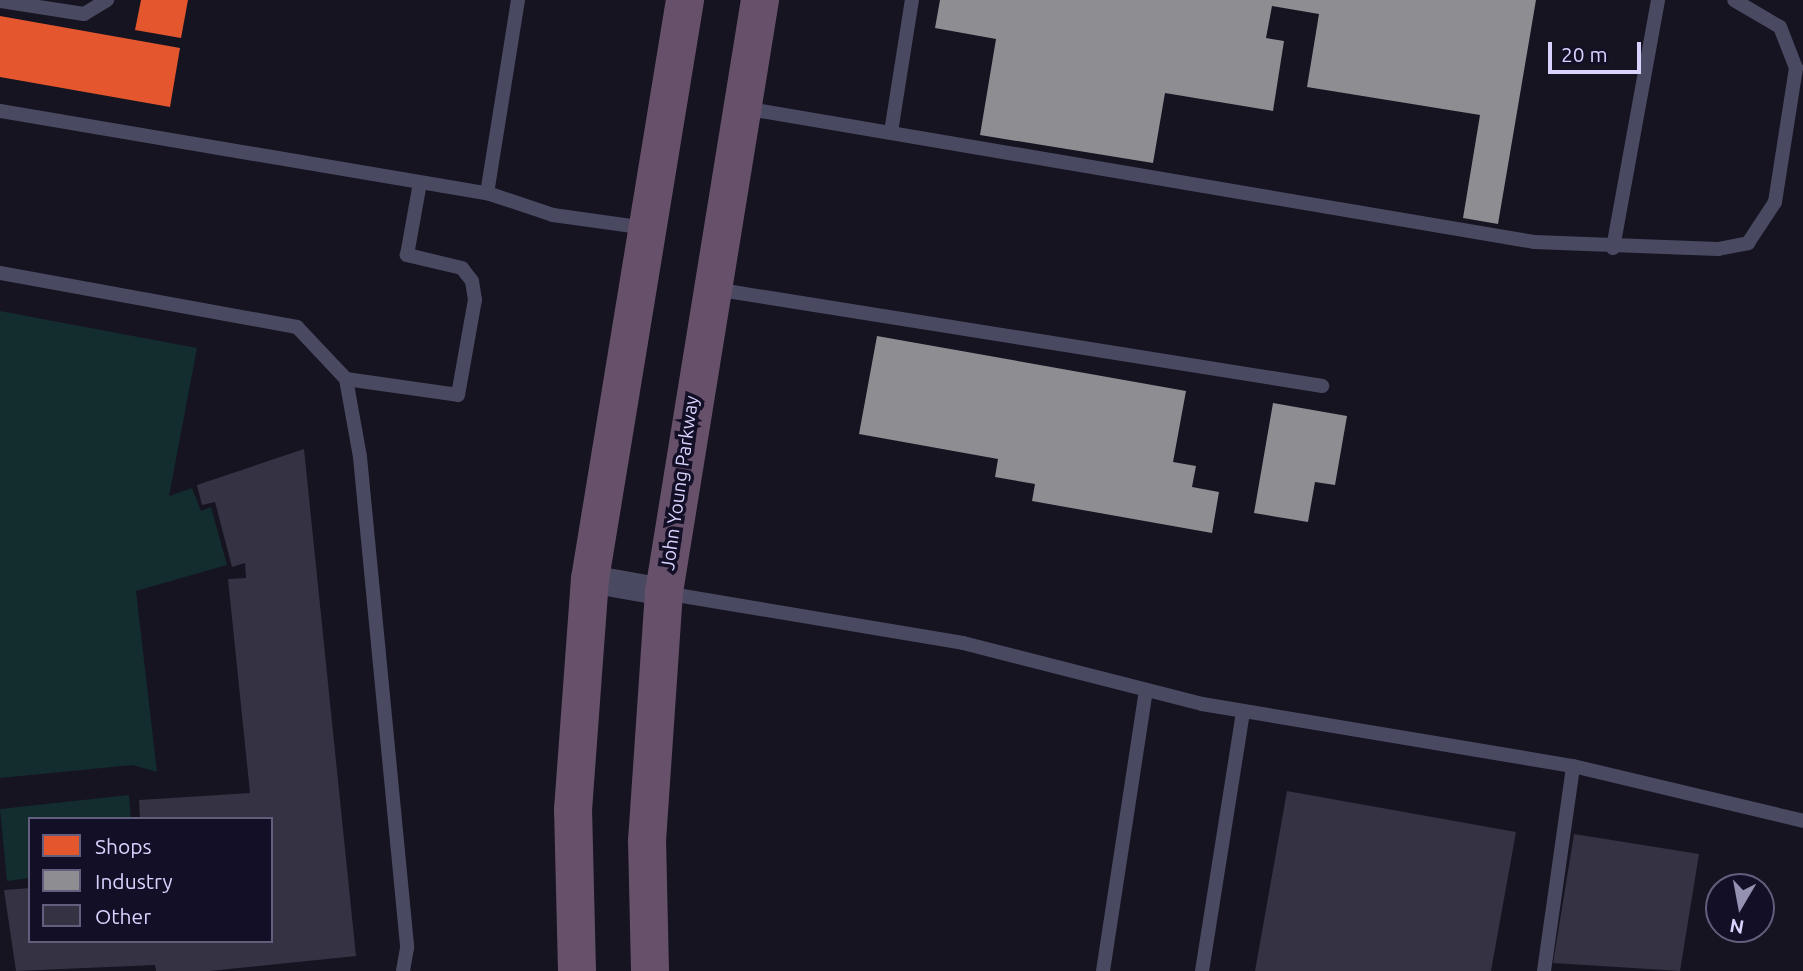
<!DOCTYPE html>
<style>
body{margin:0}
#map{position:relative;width:1803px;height:971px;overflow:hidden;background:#161421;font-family:Ubuntu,sans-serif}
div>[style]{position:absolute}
.green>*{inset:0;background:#132c2d}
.shops>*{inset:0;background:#e4572e}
.industry>*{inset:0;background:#8d8d92}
.building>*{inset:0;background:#343243}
.lane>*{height:14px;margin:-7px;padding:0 7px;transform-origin:7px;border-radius:7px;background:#4a4962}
.street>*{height:28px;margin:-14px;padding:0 14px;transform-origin:14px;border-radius:14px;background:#4a4962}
.highway>*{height:38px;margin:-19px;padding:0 19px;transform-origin:19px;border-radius:19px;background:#67516a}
span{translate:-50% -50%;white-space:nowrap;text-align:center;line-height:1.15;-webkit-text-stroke:7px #130f26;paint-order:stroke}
.street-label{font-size:19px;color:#d9d4ff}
.legend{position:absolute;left:28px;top:817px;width:245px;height:126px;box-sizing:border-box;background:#130f26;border:2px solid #625e7d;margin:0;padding:9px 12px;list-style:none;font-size:21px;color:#d9d4ff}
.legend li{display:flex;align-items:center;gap:14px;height:35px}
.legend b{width:35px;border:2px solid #625e7d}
.north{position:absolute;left:1705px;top:873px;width:70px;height:70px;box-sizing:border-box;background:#130f26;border:2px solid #625e7d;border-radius:50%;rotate:190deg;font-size:19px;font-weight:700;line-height:28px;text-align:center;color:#d9d4ff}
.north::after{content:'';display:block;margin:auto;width:24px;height:32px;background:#9591b1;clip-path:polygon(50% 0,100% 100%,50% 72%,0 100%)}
.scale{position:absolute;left:1548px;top:42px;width:93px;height:32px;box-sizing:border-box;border:4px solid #d9d4ff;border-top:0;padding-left:9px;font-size:21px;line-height:24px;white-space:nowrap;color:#d9d4ff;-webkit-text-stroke:5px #130f26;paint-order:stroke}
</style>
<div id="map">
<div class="green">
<i style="clip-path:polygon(0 311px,197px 348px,169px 496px,192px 488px,201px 511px,211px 507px,227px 565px,136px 591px,157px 772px,133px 765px,0 778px)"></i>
<i style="clip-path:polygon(129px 795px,131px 819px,30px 819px,30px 878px,7px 881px,0 809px)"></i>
</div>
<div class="shops">
<i style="clip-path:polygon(141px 0,188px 0,181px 38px,135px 30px)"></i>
<i style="clip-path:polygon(0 16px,180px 48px,170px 107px,0 77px)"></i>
</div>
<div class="industry">
<i style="clip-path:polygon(940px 0,1536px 0,1498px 224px,1463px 218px,1480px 115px,1307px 87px,1319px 14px,1272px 6px,1266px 38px,1284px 41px,1273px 111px,1165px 93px,1153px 163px,980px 135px,996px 39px,935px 28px)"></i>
<i style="clip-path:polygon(877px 336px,1186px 391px,1173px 462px,1196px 466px,1192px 487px,1219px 492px,1212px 533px,1032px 501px,1035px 484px,995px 477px,998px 459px,859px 434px)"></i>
<i style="clip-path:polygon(1273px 403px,1347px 416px,1335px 485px,1315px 482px,1308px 522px,1254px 513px)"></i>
</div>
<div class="building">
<i style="clip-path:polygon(304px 449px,356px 956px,209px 971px,156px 971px,155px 965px,16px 971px,4px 890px,30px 888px,30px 941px,271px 941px,271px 819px,140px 819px,139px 800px,250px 793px,228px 579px,246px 578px,245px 563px,232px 567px,215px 502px,202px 505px,197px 485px)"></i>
<i style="clip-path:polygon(1287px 791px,1516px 832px,1491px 971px,1255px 971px)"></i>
<i style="clip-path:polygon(1574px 834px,1699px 854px,1680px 971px,1553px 963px)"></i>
</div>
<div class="lane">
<i style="left:518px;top:0;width:195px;rotate:99.1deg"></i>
<i style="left:487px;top:193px;width:70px;rotate:18.4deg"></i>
<i style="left:553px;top:215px;width:93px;rotate:8deg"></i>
<i style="left:0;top:1px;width:85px;rotate:8.8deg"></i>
<i style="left:84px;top:14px;width:27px;rotate:-31deg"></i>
<i style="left:743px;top:108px;width:802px;rotate:9.61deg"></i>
<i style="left:1534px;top:242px;width:184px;rotate:2.2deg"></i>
<i style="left:1718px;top:249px;width:31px;rotate:-11deg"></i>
<i style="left:1748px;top:243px;width:49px;rotate:-56.6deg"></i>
<i style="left:1775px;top:202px;width:136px;rotate:-81.1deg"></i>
<i style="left:1796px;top:68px;width:44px;rotate:-111.3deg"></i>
<i style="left:1780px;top:27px;width:53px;rotate:-149.6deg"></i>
<i style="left:0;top:111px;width:494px;rotate:9.6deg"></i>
<i style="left:891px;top:132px;width:134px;rotate:-81deg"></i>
<i style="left:1613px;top:248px;width:252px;rotate:-79.7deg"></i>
<i style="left:0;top:273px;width:302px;rotate:10.3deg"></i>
<i style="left:297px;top:327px;width:71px;rotate:46.7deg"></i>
<i style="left:346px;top:379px;width:79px;rotate:79.8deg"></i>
<i style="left:360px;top:457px;width:493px;rotate:84.5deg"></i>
<i style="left:407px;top:948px;width:23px;rotate:100deg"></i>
<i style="left:714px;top:289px;width:616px;rotate:9.06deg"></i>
<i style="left:346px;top:379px;width:113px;rotate:8.1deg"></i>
<i style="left:458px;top:395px;width:97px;rotate:-79.9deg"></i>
<i style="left:475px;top:300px;width:19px;rotate:-99deg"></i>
<i style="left:472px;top:281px;width:16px;rotate:-128deg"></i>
<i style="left:462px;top:268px;width:57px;rotate:-166.7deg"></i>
<i style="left:407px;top:255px;width:73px;rotate:-79.8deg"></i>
<i style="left:665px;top:593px;width:302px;rotate:9.5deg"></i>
<i style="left:963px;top:643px;width:247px;rotate:14.3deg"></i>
<i style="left:1202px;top:704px;width:376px;rotate:9.5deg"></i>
<i style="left:1573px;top:766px;width:236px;rotate:13.4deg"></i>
<i style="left:1103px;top:971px;width:284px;rotate:-81.3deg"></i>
<i style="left:1202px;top:971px;width:263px;rotate:-81deg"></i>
<i style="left:1544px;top:971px;width:207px;rotate:-81.9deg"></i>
</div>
<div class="street">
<i style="left:590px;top:579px;width:75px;rotate:10deg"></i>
</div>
<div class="highway">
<i style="left:577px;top:971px;width:161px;rotate:-91.4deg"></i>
<i style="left:573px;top:810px;width:232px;rotate:-85.8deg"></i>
<i style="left:590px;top:579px;width:587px;rotate:-80.68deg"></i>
<i style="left:650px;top:971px;width:130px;rotate:-91.3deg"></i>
<i style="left:647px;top:841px;width:250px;rotate:-86.1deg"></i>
<i style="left:664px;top:592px;width:600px;rotate:-80.79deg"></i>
</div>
<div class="street-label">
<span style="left:680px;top:483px;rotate:-82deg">John Young Parkway</span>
</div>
<ul class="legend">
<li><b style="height:19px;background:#e4572e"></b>Shops</li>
<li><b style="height:19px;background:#8d8d92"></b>Industry</li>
<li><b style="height:19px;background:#343243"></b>Other</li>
</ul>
<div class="north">N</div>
<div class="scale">20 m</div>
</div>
